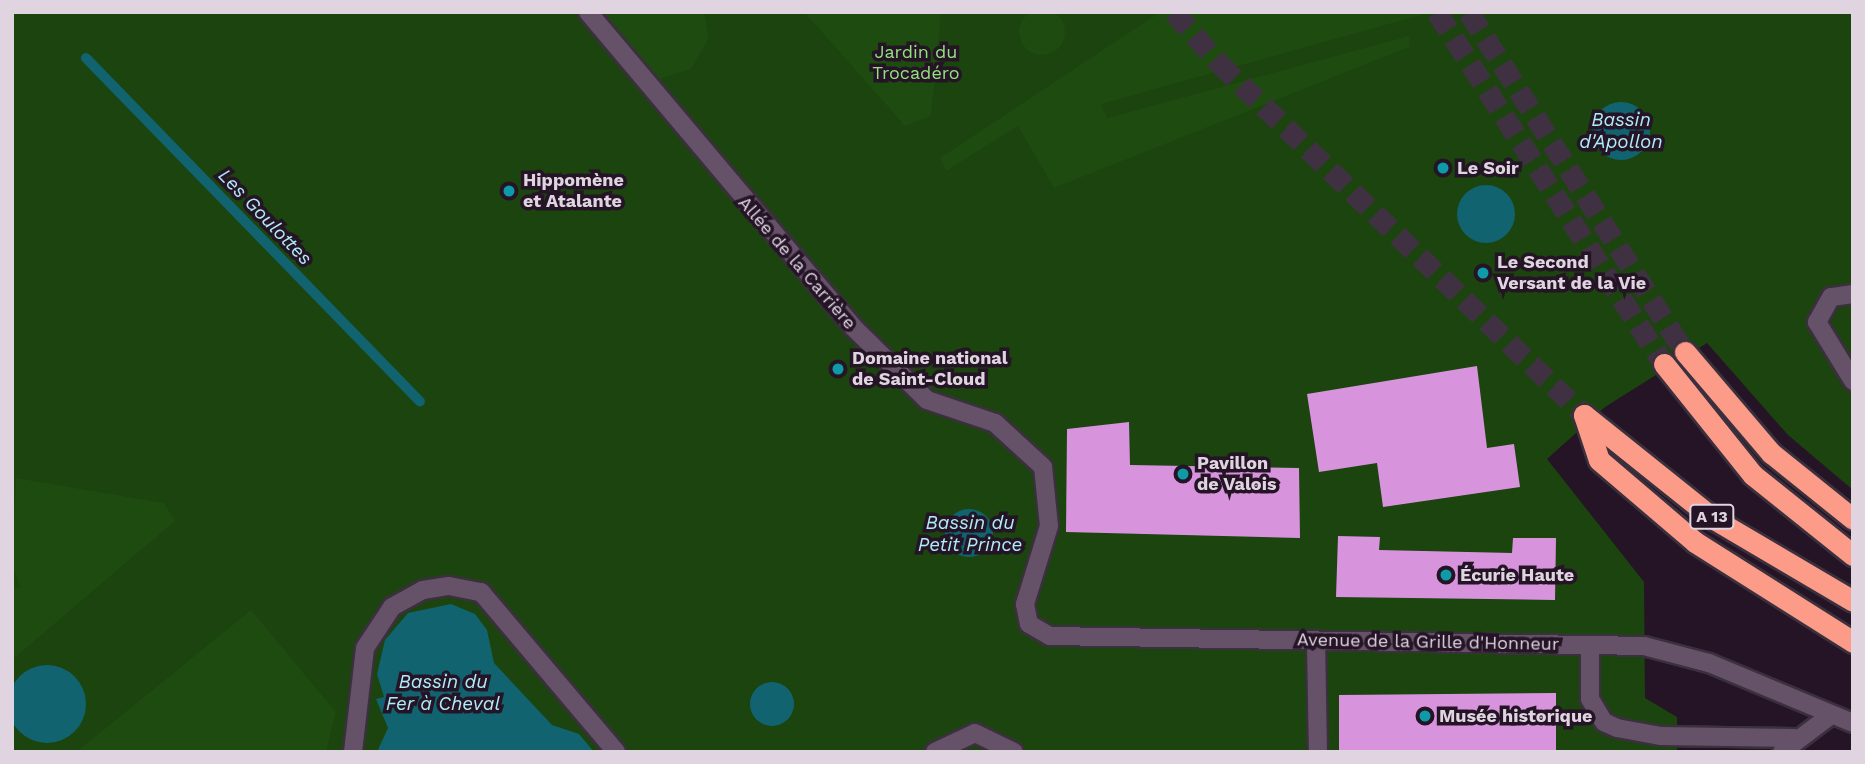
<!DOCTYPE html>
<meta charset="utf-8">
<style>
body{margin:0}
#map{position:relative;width:1865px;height:764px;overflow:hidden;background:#241426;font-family:"Work Sans",sans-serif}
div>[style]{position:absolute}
.green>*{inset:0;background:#1b440e}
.forest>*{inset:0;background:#1e4b10}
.round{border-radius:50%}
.water>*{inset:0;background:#116370}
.stream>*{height:10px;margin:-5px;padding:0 5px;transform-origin:5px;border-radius:5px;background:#116370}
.building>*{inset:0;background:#d794dd}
.motorway-tunnel>*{height:21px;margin-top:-10.5px;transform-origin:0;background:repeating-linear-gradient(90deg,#403142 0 21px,transparent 0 31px)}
.roads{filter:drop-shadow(2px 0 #3b303d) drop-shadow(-2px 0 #3b303d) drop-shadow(0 2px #3b303d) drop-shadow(0 -2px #3b303d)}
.service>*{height:18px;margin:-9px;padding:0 9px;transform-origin:9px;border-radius:9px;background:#665268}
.minor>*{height:18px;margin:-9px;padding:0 9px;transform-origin:9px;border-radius:9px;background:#665268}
.motorway>*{height:21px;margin:-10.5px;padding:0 10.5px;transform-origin:10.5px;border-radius:10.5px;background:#fd9b89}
.dots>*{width:19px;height:19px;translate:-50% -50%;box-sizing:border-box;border:4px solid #241426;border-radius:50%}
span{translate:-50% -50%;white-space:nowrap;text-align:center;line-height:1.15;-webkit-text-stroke:7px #241426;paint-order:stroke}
.shield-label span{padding:2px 5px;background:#241426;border:2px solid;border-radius:5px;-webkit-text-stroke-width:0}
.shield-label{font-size:16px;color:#dfd4e0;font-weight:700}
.park-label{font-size:18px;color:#93e27d}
.poi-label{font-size:18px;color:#dfd4e0;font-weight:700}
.left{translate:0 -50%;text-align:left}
.street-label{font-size:18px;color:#dfd4e0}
.water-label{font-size:19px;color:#b0ebf8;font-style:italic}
.frame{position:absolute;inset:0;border:14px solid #dfd4e0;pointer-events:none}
</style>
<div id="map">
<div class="green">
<i style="clip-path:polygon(12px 12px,1853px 12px,1853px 490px,1788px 435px,1707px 343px,1605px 407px,1547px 459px,1644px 582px,1645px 698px,1677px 717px,1677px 752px,12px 752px)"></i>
</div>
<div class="forest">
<i class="round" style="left:1019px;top:9px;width:46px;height:46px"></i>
<i style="clip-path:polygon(602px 12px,704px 12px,709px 38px,691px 69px,660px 79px)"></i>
<i style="clip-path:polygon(804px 12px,941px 12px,931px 116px,905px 126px)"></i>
<i style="clip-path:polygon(1160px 12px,1432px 12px,1101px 104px,1107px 118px,1409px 36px,1409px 47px,1054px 188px,1018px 126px,946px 171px,940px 158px)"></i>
<i style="clip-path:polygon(16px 478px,164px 503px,175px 521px,12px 660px,12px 588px,20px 587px,12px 563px)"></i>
<i style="clip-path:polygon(251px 610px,336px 712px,326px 752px,76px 752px)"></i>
</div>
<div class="water">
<i class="round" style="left:1592px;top:102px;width:58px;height:58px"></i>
<i class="round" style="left:1457px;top:185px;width:58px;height:58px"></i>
<i class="round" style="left:945px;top:509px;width:48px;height:48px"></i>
<i style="clip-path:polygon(451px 604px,475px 614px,487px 630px,494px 663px,552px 725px,579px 734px,594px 752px,377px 752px,388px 728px,376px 699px,384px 697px,377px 674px,385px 640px,408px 613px)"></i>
<i class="round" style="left:8px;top:665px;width:78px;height:78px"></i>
<i class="round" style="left:750px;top:682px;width:44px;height:44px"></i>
</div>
<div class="stream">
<i style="left:86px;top:58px;width:479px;rotate:45.8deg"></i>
</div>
<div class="building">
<i style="clip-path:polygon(1477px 366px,1487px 448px,1514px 444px,1520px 487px,1383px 507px,1377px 463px,1319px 472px,1307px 394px)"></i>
<i style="clip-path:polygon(1129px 422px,1130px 465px,1299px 468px,1300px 538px,1066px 532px,1067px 429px)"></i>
<i style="clip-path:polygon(1338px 536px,1380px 537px,1379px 550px,1512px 553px,1513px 538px,1556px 538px,1555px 600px,1336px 597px)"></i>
<i style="clip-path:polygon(1556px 693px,1556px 752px,1339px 752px,1339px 695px)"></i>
</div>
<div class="motorway-tunnel">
<i style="left:1174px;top:12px;width:68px;rotate:48.6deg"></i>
<i style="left:1219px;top:63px;width:507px;rotate:43.96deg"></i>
<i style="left:1437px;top:12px;width:419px;rotate:57.2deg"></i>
<i style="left:1469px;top:12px;width:403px;rotate:57.6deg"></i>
</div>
<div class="roads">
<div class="service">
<i style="left:1853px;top:294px;width:22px;rotate:172deg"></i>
<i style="left:1831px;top:297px;width:29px;rotate:119deg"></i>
<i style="left:1817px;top:322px;width:69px;rotate:58.6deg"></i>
<i style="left:1316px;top:641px;width:111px;rotate:89deg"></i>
<i style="left:1590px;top:645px;width:54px;rotate:90deg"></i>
<i style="left:1590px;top:699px;width:27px;rotate:59deg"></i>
<i style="left:1604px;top:722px;width:14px;rotate:25deg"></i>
<i style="left:1617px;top:728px;width:45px;rotate:10.3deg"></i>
<i style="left:1661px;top:736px;width:133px;rotate:0.9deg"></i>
<i style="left:353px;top:752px;width:105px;rotate:-83.4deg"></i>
<i style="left:365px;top:648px;width:49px;rotate:-56.6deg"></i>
<i style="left:392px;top:607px;width:35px;rotate:-29deg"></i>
<i style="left:423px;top:590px;width:26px;rotate:-9deg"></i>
<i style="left:449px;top:586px;width:33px;rotate:11deg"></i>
<i style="left:481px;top:592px;width:209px;rotate:49.8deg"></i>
<i style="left:935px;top:752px;width:44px;rotate:-25.4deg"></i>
<i style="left:975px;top:733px;width:43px;rotate:26deg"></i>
<i style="left:1782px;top:752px;width:61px;rotate:-37.1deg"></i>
</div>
<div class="minor">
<i style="left:588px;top:12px;width:412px;rotate:49.9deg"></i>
<i style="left:853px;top:327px;width:104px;rotate:44.6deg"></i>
<i style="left:927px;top:400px;width:72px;rotate:18.7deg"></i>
<i style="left:995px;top:423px;width:65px;rotate:42.5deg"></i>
<i style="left:1043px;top:467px;width:59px;rotate:84.2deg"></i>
<i style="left:1049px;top:526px;width:82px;rotate:107.1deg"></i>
<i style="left:1025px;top:604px;width:20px;rotate:79deg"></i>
<i style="left:1029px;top:624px;width:24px;rotate:30deg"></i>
<i style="left:1050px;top:636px;width:594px;rotate:0.96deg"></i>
<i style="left:1644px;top:646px;width:67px;rotate:14.7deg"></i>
<i style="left:1709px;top:663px;width:156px;rotate:22.6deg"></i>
</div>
<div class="motorway">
<i style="left:1685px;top:352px;width:133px;rotate:49.6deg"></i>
<i style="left:1771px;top:453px;width:105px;rotate:38.8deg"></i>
<i style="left:1664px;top:364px;width:142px;rotate:51.3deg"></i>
<i style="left:1753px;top:475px;width:128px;rotate:38.7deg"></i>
<i style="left:1584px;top:415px;width:47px;rotate:71.6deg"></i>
<i style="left:1599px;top:460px;width:126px;rotate:40.5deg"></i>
<i style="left:1695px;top:542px;width:187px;rotate:32.3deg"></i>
<i style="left:1584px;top:415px;width:166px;rotate:38.7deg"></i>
<i style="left:1714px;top:519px;width:161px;rotate:30.5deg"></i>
</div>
</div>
<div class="dots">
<i style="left:1443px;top:168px;background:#0f9aa8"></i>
<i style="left:509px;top:191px;background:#0f9aa8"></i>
<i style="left:1483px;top:273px;background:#0f9aa8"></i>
<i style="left:838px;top:369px;background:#0f9aa8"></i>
<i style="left:1183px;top:474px;background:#0f9aa8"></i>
<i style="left:1446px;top:575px;background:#0f9aa8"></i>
<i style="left:1425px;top:716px;background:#0f9aa8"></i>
</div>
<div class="shield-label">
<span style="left:1712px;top:517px">A 13</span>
</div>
<div class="park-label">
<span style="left:916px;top:63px">Jardin du<br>Trocadéro</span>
</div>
<div class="poi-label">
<span class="left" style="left:1457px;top:168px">Le Soir</span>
<span class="left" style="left:523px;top:191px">Hippomène<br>et Atalante</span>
<span class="left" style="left:1497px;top:273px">Le Second<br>Versant de la Vie</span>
<span class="left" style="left:852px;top:369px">Domaine national<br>de Saint-Cloud</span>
<span class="left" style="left:1197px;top:474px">Pavillon<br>de Valois</span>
<span class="left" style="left:1460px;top:575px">Écurie Haute</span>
<span class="left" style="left:1439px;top:716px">Musée historique</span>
</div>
<div class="street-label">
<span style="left:797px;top:263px;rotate:49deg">Allée de la Carrière</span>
<span style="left:1428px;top:642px;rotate:1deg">Avenue de la Grille d'Honneur</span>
</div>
<div class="water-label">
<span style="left:1621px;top:131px">Bassin<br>d'Apollon</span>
<span style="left:265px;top:217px;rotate:46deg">Les Goulottes</span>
<span style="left:970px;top:534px">Bassin du<br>Petit Prince</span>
<span style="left:443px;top:693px">Bassin du<br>Fer à Cheval</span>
</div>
<div class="frame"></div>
</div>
